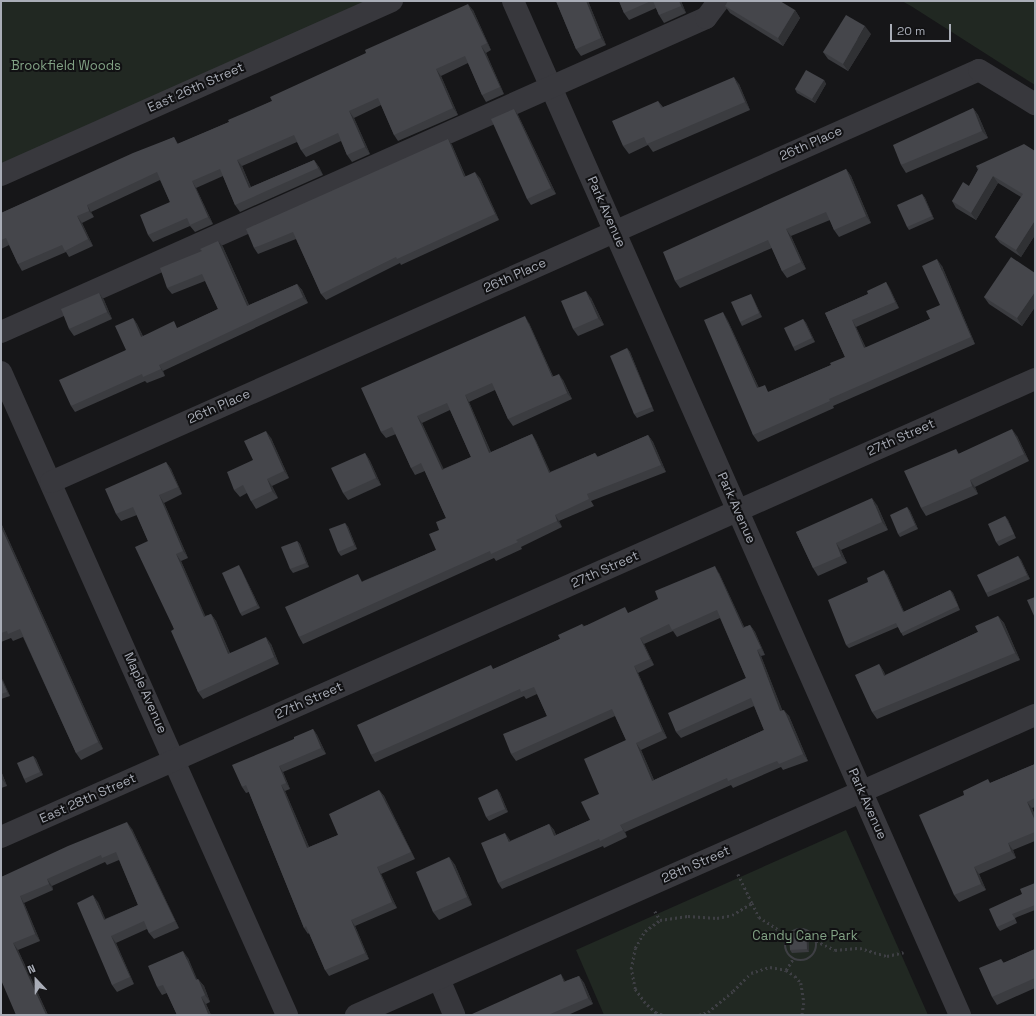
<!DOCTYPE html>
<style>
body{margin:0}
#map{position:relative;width:1036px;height:1016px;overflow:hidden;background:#161618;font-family:"Space Grotesk",sans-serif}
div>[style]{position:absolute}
.green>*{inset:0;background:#212822}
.path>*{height:2.5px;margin-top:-1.25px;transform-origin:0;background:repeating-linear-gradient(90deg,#3e3f44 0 2px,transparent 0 5px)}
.path>.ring{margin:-1.25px;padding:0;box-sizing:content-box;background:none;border:2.5px solid #3e3f44;border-radius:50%}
.minor>*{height:22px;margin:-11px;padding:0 11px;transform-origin:11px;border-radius:11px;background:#38383d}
.wall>*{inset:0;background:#3b3c40}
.shaded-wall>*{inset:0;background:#303134}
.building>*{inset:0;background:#45464b}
span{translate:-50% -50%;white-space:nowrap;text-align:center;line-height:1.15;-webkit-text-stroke:4px #111113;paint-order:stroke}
.park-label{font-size:13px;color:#81a184}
.street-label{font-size:13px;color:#a9adb7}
.frame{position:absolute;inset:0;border:2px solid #a9adb7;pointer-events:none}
.north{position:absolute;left:16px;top:960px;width:40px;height:40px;-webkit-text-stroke:3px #111113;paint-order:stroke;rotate:338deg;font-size:11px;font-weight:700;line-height:16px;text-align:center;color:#a9adb7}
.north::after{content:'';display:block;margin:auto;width:14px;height:18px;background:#a9adb7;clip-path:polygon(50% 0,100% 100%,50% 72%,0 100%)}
.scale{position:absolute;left:890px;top:24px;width:61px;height:18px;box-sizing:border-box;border:2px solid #a9adb7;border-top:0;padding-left:5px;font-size:12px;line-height:14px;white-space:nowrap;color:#a9adb7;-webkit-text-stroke:3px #111113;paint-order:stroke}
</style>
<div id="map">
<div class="green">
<i style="clip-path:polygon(1px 1px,371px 1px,1px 165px)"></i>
<i style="clip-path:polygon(902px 1px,1035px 1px,1035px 85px,911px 6px)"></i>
<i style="clip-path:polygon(846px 830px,928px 1015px,604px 1015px,576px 950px)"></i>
</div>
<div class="path">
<i style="left:738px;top:874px;width:32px;rotate:64deg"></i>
<i style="left:655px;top:911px;width:10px;rotate:61deg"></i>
<i class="ring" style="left:785px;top:929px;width:29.5px;height:29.5px"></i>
<i style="left:786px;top:970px;width:13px;rotate:-58deg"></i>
<i style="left:662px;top:1015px;width:6px;rotate:-162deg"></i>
<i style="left:656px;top:1013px;width:15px;rotate:-138deg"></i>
<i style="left:645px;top:1003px;width:17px;rotate:-126deg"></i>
<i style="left:635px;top:989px;width:20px;rotate:-101deg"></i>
<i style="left:631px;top:969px;width:21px;rotate:-79deg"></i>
<i style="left:635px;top:948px;width:20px;rotate:-60deg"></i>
<i style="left:645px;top:931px;width:19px;rotate:-36deg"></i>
<i style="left:660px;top:920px;width:28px;rotate:-8deg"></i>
<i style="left:688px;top:916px;width:29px;rotate:4deg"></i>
<i style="left:717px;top:918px;width:15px;rotate:-11deg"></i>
<i style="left:732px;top:915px;width:23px;rotate:-31deg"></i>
<i style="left:752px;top:903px;width:16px;rotate:63deg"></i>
<i style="left:759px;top:917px;width:35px;rotate:33deg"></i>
<i style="left:788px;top:936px;width:15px;rotate:-28deg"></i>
<i style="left:801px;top:929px;width:10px;rotate:24deg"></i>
<i style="left:810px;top:933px;width:10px;rotate:53deg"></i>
<i style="left:816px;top:941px;width:21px;rotate:25deg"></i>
<i style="left:835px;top:950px;width:25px;rotate:-5deg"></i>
<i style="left:860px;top:948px;width:28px;rotate:17deg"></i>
<i style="left:887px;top:956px;width:17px;rotate:-13deg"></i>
<i style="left:699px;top:1015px;width:9px;rotate:-18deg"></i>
<i style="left:708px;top:1012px;width:33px;rotate:-40deg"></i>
<i style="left:733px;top:991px;width:25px;rotate:-45deg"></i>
<i style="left:751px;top:973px;width:20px;rotate:-18deg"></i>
<i style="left:770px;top:967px;width:16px;rotate:11deg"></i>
<i style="left:786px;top:970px;width:11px;rotate:34deg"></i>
<i style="left:795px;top:976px;width:9px;rotate:49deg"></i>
<i style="left:801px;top:983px;width:20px;rotate:81deg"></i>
<i style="left:804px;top:1003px;width:12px;rotate:99deg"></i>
</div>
<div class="minor">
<i style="left:513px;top:1px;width:1108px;rotate:66.21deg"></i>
<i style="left:1px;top:175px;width:428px;rotate:-24deg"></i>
<i style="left:1px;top:332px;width:772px;rotate:-24.01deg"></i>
<i style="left:706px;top:18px;width:21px;rotate:-53deg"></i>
<i style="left:1px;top:372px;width:704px;rotate:66.02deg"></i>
<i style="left:51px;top:482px;width:1015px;rotate:-23.94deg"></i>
<i style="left:979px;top:70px;width:66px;rotate:31.3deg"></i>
<i style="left:1px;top:837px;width:1131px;rotate:-23.89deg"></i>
<i style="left:439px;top:979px;width:39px;rotate:67deg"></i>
<i style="left:356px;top:1015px;width:742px;rotate:-23.84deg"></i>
</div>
<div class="wall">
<i style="clip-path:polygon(556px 1px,588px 1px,606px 45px,581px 56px,576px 49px)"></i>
<i style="clip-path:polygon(619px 1px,681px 1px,686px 13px,664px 23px,659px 15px,656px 8px,629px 20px,624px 13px)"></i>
<i style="clip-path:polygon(725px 6px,795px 10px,800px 18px,783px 46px,730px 13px)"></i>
<i style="clip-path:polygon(473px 10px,491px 50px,486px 53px,504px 94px,486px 102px,482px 95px,468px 63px,441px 76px,458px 115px,398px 141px,394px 135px,381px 105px,354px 118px,370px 154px,352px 162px,347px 155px,341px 141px,306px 157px,301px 150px,297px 142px,242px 166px,251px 187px,314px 160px,319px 167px,323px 175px,240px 212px,235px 205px,223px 176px,196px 188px,213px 224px,195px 232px,190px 226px,153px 242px,148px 235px,170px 202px,160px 180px,91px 212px,94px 217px,82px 223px,93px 246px,69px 257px,66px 252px,22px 271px,18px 264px,9px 245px,1px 249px,1px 213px,174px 137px,178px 144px,229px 122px,272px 101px)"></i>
<i style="clip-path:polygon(871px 34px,848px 71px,828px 59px,823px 52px)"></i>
<i style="clip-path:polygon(824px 80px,826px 84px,815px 103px,797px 93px,795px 89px)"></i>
<i style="clip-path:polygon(739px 84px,750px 110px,653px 152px,648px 145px,629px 154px,623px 146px,658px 101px,663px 107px)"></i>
<i style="clip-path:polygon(973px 108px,978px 115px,988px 138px,906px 173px,901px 165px)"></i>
<i style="clip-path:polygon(514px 109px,518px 115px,556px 194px,531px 205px,527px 199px)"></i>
<i style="clip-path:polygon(448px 139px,452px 145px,466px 177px,480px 178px,499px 220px,401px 265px,400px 263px,326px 300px,321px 294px,296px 239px,258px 254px,254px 248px)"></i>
<i style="clip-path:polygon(1035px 151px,1035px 235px,1021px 257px,1000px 243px,995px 237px,1021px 197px,998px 183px,976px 220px,956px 208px,952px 201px,969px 186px,978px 170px,976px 166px)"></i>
<i style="clip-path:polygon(846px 169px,851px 176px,871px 223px,839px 237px,834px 230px,830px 220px,791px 236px,806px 269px,787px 278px,782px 271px,772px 248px,680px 288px,675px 281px)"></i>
<i style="clip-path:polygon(922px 194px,925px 198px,934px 219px,909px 230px,907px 227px)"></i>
<i style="clip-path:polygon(218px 241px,223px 247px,249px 305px,297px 284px,302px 290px,308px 303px,163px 371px,165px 376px,147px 383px,145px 381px,75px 412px,71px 406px,126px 350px,133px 318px,137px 324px,143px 336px,178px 328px,218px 309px,205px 281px,172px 294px,167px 288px,202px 251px)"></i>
<i style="clip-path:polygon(942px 266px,975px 344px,833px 406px,834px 408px,758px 442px,753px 435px,727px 319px,759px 388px,769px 392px,831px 365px,845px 357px,825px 313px,868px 294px,886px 282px,890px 289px,899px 308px,856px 327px,866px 348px,930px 319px,940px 305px)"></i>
<i style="clip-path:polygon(1035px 273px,1035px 307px,1022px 326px,989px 304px,984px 297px)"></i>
<i style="clip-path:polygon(99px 293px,104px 300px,112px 319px,74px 336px,69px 329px)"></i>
<i style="clip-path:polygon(751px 294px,753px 298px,762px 317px,742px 326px,740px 322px)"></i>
<i style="clip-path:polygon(591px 298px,604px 325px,578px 336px,573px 329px)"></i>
<i style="clip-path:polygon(803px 319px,806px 323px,815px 342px,795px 351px,793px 347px)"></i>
<i style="clip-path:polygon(evenodd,529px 323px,553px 376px,563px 380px,572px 399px,513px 426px,508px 419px,495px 390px,469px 402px,491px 452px,532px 434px,536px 441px,550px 472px,595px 453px,598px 457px,648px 435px,653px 442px,666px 472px,591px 501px,594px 506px,559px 521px,562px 527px,521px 547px,522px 549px,496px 561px,494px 558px,303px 644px,299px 637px,363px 581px,436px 550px,439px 530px,446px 518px,425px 471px,415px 475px,411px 468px,396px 434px,386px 438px,381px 432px,529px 323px,450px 410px,471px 457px,443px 469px,422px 423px,450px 410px)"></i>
<i style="clip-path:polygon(627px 348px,630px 352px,654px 411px,637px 418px,634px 414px)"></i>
<i style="clip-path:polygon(1017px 436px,1029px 461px,975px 487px,978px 494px,926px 516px,921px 508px,956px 449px,959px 454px)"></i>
<i style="clip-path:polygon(271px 438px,289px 478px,272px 486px,278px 498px,256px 509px,251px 501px,247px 493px,240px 497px,234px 490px,253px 460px)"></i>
<i style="clip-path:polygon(365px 453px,370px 461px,381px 485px,348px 500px,343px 493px)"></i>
<i style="clip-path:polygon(166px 462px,171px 469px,182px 494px,164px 503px,188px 558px,181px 561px,205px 616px,211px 614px,216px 621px,230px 653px,271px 644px,279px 664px,203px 699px,198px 692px,174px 629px,148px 541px,137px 515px,121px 521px,116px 514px)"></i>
<i style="clip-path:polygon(877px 505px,888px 530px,841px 550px,847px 563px,818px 576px,813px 568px,796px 532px)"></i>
<i style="clip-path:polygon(907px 507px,910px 511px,918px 529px,900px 537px,898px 534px)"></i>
<i style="clip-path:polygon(1005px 516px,1008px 520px,1016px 538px,999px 546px,996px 542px)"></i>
<i style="clip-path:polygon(1px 523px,103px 749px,81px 760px,76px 753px,23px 637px,13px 641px,11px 638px,1px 642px)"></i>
<i style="clip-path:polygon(345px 523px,348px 527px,357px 549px,341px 556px,338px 552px)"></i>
<i style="clip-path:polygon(297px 541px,300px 544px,309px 567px,293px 573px,290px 569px)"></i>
<i style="clip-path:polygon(1018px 556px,1021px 560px,1030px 579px,988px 597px,986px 593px)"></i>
<i style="clip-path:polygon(241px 569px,260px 608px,242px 616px,240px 613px)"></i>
<i style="clip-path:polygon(evenodd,719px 573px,744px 627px,750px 625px,755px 632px,765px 655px,761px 656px,782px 710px,789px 716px,808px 761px,783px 770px,781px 767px,733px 788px,731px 785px,625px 832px,627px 837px,604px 848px,603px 846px,502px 889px,498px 883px,510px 840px,510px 841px,549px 824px,554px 830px,556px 835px,590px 820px,599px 794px,626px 740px,615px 716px,516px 761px,511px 754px,547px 716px,537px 694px,526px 699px,524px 696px,375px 762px,371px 755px,494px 669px,560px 639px,582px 624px,584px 626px,629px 613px,719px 573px,720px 618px,746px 678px,676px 732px,681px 738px,754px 706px,764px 730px,654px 780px,641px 750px,667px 738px,638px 673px,654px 665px,644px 644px,673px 631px,677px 637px,720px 618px)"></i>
<i style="clip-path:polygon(887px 574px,904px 612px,950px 590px,953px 593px,960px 610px,903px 636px,898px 627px,849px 648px,846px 645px)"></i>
<i style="clip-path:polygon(998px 616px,1004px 623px,1020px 660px,877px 719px,872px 712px,879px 664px,884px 672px,885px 675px,978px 632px)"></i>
<i style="clip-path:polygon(1px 678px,10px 696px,1px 699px)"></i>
<i style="clip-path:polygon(313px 729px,317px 735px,326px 754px,283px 772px,290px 789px,285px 791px,309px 847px,338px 835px,379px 790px,384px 796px,415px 859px,381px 874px,397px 908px,355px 926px,369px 959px,329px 976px,325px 970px,309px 933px,308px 934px,304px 928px,249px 792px,246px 793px,242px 787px,294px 739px)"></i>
<i style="clip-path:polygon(33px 756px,36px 759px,43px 775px,26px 783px,24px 779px)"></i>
<i style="clip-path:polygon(1035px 764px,1035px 807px,1032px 808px,1035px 816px,1035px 841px,1013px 850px,1016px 858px,979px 874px,986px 890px,959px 902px,954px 895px,990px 783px)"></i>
<i style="clip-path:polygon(1px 771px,7px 786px,1px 788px)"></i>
<i style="clip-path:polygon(497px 789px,500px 793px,508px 812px,489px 821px,486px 817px)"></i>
<i style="clip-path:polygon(132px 829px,179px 928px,154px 939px,149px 933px,147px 929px,116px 943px,134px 984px,117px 992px,112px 985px,98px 902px,105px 919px,138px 905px,119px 860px,107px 865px,105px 862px,52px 886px,53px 890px,24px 903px,40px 941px,18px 950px,48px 1015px,16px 1015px,1px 877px)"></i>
<i style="clip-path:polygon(449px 857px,455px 865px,472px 905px,439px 920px,433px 912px)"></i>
<i style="clip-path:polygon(1035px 883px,1035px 910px,1015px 918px,1017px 923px,1000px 931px,997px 927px,1022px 894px)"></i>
<i style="clip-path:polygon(806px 932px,808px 936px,809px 952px,792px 953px,790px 950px)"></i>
<i style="clip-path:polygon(1035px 949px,1035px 988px,997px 1005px,992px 997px,1001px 959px,1004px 963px)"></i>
<i style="clip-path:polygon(188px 958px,197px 980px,198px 979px,204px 986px,210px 1002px,206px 1004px,211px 1015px,177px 1015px,167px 993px,162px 995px,157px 987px)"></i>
<i style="clip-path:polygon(579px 976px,584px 983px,593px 1004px,568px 1015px,473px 1015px)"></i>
</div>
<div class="shaded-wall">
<i style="clip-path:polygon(586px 1px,588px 1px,606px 45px,601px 38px)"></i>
<i style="clip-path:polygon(679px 1px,681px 1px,686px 13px,681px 6px)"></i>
<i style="clip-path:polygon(468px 4px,473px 10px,491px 50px,487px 43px)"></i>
<i style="clip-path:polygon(795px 10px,800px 18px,783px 46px,778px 38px)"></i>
<i style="clip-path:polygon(865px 26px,871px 34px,848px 71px,843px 64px)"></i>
<i style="clip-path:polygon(481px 46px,486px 53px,504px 94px,500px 87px)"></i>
<i style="clip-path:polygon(436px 69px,441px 76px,458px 115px,453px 108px)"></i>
<i style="clip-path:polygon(734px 77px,739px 84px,750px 110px,745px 102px)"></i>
<i style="clip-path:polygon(824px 80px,826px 84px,815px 103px,812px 99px)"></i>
<i style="clip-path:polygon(973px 108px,978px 115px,988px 138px,982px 131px)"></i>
<i style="clip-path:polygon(514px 109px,518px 115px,556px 194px,551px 188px)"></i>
<i style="clip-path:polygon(349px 111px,354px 118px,370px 154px,365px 147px)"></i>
<i style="clip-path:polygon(448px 139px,452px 145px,468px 183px,464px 177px)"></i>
<i style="clip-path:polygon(237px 160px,242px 166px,254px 195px,249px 188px)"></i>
<i style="clip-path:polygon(314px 160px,319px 167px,323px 175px,318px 168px)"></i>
<i style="clip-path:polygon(846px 169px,851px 176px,871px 223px,866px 216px)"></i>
<i style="clip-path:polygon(475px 172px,480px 178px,499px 220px,495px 214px)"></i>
<i style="clip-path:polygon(993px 176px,998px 183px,976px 220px,971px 213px)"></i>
<i style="clip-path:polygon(192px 181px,196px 188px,213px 224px,208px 217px)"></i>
<i style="clip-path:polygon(922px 194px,925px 198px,934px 219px,932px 216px)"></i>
<i style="clip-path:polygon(87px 205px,91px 212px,94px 217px,89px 211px)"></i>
<i style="clip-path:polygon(77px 216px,82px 223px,93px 246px,88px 239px)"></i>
<i style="clip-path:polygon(1034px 222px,1035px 224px,1035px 235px,1021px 257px,1016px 250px)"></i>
<i style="clip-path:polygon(786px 229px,791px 236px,806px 269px,801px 262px)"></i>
<i style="clip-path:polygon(218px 241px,223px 247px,252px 312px,247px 306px)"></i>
<i style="clip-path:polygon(937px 259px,942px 266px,975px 344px,971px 337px)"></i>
<i style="clip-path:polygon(886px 282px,890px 289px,899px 308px,895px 302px)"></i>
<i style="clip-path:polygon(297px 284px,302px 290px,308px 303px,303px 297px)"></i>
<i style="clip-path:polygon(586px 291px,591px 298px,604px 325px,598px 318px)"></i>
<i style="clip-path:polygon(1035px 292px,1035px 307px,1022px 326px,1017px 318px)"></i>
<i style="clip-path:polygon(99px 293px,104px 300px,112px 319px,107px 312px)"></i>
<i style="clip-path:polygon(751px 294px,753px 298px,762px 317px,759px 313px)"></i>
<i style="clip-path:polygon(723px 312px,727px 319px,762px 395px,757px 388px)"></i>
<i style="clip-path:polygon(525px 316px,529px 323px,556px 384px,552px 377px)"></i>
<i style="clip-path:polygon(133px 318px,137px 324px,146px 343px,141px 337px)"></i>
<i style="clip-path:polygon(803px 319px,806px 323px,815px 342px,812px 338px)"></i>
<i style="clip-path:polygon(852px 320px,856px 327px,869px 355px,864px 348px)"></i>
<i style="clip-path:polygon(627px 348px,630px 352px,654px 411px,652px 407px)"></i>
<i style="clip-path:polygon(159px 365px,163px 371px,165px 376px,161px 369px)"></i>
<i style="clip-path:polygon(559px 374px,563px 380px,572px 399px,567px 393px)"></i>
<i style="clip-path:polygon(465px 395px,469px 402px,494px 460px,489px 453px)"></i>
<i style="clip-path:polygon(417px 416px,422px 423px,447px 476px,442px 470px)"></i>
<i style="clip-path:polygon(1012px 429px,1017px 436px,1029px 461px,1024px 454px)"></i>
<i style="clip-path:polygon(266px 431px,271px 438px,289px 478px,284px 471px)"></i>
<i style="clip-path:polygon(532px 434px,536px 441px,554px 480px,549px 473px)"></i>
<i style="clip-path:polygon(648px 435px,653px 442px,666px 472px,661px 465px)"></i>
<i style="clip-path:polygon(365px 453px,370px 461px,381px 485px,376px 478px)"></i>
<i style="clip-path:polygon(166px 462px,171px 469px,182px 494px,178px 487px)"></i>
<i style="clip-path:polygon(267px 479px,272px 486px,278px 498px,272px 491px)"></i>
<i style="clip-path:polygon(970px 480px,975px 487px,978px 494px,972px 486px)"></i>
<i style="clip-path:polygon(159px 495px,164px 503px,188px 558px,183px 551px)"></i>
<i style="clip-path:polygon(872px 498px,877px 505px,888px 530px,882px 522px)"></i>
<i style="clip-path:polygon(907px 507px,910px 511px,918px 529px,915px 525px)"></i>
<i style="clip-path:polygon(555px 515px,559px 521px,562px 527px,557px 521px)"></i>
<i style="clip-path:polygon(1005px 516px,1008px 520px,1016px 538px)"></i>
<i style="clip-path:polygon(1px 523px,103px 749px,98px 742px,1px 527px)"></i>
<i style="clip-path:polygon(345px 523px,348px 527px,357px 549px,354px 545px)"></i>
<i style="clip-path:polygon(297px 541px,300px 544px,309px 567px,306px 563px)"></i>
<i style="clip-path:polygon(836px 543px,841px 550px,847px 563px,841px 556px)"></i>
<i style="clip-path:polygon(176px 554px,181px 561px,209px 624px,204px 617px)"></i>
<i style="clip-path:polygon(1018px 556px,1021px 560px,1030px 579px,1027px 575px)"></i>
<i style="clip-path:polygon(239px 565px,241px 569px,260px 608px,257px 605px)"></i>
<i style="clip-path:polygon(715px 566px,719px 573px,748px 635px,743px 628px)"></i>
<i style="clip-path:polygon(884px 570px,887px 574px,906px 616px,903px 612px)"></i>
<i style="clip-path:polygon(950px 590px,953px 593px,960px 610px)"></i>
<i style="clip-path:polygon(211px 614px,216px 621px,233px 661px,228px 654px)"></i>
<i style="clip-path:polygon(998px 616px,1004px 623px,1020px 660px,1015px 653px)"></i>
<i style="clip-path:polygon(750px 625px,755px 632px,765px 655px,761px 648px)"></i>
<i style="clip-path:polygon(266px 637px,271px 644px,279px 664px,274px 657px)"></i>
<i style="clip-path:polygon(640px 638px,644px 644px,654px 665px,650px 659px)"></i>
<i style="clip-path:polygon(757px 650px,761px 656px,785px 717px,780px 711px)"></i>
<i style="clip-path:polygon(879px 664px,884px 672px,889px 683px,884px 676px)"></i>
<i style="clip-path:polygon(634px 666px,638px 673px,667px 738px,662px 731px)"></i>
<i style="clip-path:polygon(1px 678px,3px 680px,10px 696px,7px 692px)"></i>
<i style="clip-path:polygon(784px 710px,789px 716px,808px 761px,803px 754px)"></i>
<i style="clip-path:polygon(313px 729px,317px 735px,326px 754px,321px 748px)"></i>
<i style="clip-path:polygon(636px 743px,641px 750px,657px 787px,652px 781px)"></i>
<i style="clip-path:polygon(33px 756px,36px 759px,43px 775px,40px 772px)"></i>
<i style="clip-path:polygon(279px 766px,283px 772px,290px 789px,286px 783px)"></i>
<i style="clip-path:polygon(1px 771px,7px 786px,2px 779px,1px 775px)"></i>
<i style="clip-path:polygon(281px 785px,285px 791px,312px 854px,307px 848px)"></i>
<i style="clip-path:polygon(497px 789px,500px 793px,508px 812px,505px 809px)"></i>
<i style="clip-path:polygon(379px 790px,384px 796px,415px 859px,411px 852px)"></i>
<i style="clip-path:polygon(1027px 802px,1032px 808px,1035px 816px,1035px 821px)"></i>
<i style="clip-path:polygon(127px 822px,132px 829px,179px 928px,175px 921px)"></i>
<i style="clip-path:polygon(549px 824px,554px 830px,559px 842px,554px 836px)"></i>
<i style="clip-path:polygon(620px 825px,625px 832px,627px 837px,623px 830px)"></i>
<i style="clip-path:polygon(505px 833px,510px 840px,513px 848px,509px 842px)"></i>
<i style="clip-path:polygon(1008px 843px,1013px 850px,1016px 858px,1011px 851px)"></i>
<i style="clip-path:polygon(449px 857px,455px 865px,472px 905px,467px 897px)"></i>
<i style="clip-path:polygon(377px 867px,381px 874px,397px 908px,392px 902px)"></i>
<i style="clip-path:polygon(974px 867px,979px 874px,986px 890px,981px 884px)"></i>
<i style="clip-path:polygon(47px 879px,52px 886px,53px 890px,49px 884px)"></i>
<i style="clip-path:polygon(93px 895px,98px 902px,109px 927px,104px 920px)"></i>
<i style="clip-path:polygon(20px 896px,24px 903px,40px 941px,35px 934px)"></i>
<i style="clip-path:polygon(351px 920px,355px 926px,369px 959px,365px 953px)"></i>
<i style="clip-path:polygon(806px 932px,808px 936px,809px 952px,807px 949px)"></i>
<i style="clip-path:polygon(111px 936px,116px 943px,134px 984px,130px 977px)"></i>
<i style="clip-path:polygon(13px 943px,18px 950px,48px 1015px,46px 1015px)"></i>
<i style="clip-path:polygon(183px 951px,188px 958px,201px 988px,196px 980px)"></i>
<i style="clip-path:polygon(561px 974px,565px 981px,569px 989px,564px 982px)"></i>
<i style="clip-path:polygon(579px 976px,584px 983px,593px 1004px,588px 998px)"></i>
<i style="clip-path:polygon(198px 979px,204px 986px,210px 1002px,205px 995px)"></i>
<i style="clip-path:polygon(201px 997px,206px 1004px,211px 1015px,210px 1015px,208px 1014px)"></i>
</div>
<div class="building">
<i style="clip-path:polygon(556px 1px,586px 1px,601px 38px,576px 49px)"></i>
<i style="clip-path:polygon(619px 1px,651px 1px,624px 13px)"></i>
<i style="clip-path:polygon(653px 1px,679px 1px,681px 6px,659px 15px)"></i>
<i style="clip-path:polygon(728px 1px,780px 1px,795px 10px,778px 38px,725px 6px)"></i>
<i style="clip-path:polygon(468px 4px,487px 43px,481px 46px,500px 87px,482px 95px,465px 56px,436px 69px,453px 108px,394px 135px,378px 98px,349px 111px,365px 147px,347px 155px,338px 133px,301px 150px,294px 135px,237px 160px,249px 188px,314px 160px,318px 168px,235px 205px,220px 169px,192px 181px,208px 217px,190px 225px,187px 218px,148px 235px,140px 215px,170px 202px,157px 172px,87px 205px,89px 211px,77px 216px,88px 239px,65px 251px,62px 245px,18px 264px,6px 238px,1px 240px,1px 213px,133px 153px,174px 137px,177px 144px,229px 122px,228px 120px,272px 101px,270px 97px,366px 53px,365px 50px)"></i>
<i style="clip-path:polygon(846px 15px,865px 26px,843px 64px,823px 52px)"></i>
<i style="clip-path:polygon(806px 70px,824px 80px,812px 99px,795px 89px)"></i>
<i style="clip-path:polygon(734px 77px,745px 102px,647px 144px,644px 137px,623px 146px,612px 121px,658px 101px,661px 108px)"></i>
<i style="clip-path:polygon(973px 108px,982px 131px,901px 165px,893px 145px)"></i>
<i style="clip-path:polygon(514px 109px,551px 188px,527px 199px,491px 119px)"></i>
<i style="clip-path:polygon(448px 139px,464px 177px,475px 172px,495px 214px,397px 259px,396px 257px,321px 294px,293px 232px,254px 248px,246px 229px)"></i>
<i style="clip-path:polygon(1024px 144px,1035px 151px,1035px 223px,1034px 222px,1016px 250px,995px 237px,1023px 194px,993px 176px,971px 213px,952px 201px,963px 182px,969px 186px,979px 168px,976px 166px)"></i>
<i style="clip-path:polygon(846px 169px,866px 216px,834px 230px,826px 212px,786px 229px,801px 262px,782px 271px,768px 240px,675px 281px,663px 252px)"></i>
<i style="clip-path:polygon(922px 194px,932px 216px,907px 227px,897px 205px)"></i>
<i style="clip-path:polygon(218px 241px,247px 306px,297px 284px,303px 297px,159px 365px,161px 369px,143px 377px,142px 374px,71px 406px,59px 380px,126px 350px,115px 326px,133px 318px,141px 337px,174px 321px,177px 328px,218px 309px,202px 274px,167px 288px,160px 268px,202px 251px,200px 249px)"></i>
<i style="clip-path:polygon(1011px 257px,1035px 273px,1035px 292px,1017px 318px,984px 297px)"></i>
<i style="clip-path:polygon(937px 259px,971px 337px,829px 399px,830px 401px,753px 435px,704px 320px,723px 312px,757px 388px,765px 385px,768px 392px,831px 365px,830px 363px,845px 357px,825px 313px,868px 294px,867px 291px,886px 282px,895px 302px,852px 320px,864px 348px,930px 319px,926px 311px,940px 305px,922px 266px)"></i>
<i style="clip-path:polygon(586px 291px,598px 318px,573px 329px,561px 301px)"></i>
<i style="clip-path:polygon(99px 293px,107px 312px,69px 329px,61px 309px)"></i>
<i style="clip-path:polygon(751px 294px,759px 313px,740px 322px,731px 302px)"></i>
<i style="clip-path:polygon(evenodd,525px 316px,552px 377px,559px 374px,567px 393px,508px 419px,492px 383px,465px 395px,489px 453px,532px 434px,549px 473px,595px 453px,597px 457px,648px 435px,661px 465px,587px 494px,589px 499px,555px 515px,557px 521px,516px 540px,518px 542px,491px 554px,490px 551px,299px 637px,285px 607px,358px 574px,362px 582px,436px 550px,429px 534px,439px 530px,436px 522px,446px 518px,421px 463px,411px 468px,392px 427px,381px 432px,361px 388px,525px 316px,447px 403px,471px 457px,442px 470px,417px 416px,447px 403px)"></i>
<i style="clip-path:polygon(803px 319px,812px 338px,793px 347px,784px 328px)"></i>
<i style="clip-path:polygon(627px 348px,652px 407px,634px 414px,610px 356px)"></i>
<i style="clip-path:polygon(1012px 429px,1024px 454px,970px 480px,972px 486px,921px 508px,904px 471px,956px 449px,958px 454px)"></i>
<i style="clip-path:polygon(266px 431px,284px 471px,267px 479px,272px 491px,251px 501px,243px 485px,234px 490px,227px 472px,253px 460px,244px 441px)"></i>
<i style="clip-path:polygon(365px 453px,376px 478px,343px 493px,331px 468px)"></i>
<i style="clip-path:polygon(166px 462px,178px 487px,159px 495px,183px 551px,176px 554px,204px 617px,211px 614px,228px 654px,266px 637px,274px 657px,198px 692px,171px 631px,174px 629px,135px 547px,148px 541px,133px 507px,116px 514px,105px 489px)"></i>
<i style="clip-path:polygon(872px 498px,882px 522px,836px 543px,841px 556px,813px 568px,796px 532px)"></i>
<i style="clip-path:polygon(907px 507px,915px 525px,898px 534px,890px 515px)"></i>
<i style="clip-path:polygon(1005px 516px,1014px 534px,996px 542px,988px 524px)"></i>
<i style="clip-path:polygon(345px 523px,354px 545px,338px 552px,329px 529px)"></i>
<i style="clip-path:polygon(1px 527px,98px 742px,76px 753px,20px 629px,8px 634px,7px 631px,1px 633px)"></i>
<i style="clip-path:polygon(297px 541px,306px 563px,290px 569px,281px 547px)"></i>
<i style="clip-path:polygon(1018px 556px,1027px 575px,986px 593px,977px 575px)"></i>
<i style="clip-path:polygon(239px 565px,257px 605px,240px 613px,222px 573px)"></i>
<i style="clip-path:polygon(evenodd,715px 566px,743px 628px,750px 625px,761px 648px,757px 650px,780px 711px,784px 710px,803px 754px,779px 764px,777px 761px,728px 781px,727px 778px,620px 825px,623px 830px,600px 841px,599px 839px,498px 883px,481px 843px,505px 833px,509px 842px,549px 824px,554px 836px,590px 820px,581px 802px,599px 794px,584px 759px,626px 740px,612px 709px,511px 754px,503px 734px,547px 716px,534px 687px,521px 692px,520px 689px,371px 755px,357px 725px,491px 665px,493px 669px,560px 639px,558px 635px,582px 624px,583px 627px,625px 607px,628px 613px,658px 599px,655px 591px,715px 566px,717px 610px,746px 678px,668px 713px,676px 732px,751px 698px,764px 730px,652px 781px,636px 743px,662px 731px,634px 666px,650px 659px,640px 638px,669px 624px,672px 630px,717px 610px)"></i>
<i style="clip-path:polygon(884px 570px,903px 612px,950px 590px,958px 606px,901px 633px,896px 623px,846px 645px,828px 600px,868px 582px,867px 578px)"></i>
<i style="clip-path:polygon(1035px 597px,1035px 618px,1027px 600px)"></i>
<i style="clip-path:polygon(998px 616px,1015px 653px,872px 712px,855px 675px,879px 664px,884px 676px,978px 632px,975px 626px)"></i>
<i style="clip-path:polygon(1px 678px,7px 692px,1px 694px)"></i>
<i style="clip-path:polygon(313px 729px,321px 748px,279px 766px,286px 783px,281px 785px,307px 848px,338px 835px,329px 814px,379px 790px,411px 852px,377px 867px,392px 902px,351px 920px,365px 953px,325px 970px,306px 926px,304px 928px,246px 785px,242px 787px,232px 765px,294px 739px,294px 737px)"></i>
<i style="clip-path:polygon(33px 756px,40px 772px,24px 779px,17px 763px)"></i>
<i style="clip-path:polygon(1035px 764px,1035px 798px,1027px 802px,1035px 821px,1035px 832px,1008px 843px,1011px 851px,974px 867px,981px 884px,954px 895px,919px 815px,964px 795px,963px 791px,988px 779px,990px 783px)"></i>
<i style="clip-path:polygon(497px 789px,505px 809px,486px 817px,478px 798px)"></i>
<i style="clip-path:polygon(127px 822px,175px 921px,149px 933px,144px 921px,111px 936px,130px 977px,112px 985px,77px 903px,93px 895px,104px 920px,138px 905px,116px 852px,102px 858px,101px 855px,47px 879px,49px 884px,20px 896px,35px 934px,13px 943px,46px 1015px,16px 1015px,1px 980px,1px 877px,68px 846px)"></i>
<i style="clip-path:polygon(449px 857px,467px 897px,433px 912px,416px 872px)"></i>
<i style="clip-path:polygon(1035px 883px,1035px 905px,1012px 914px,1015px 919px,997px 927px,989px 909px,1022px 894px,1020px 889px)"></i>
<i style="clip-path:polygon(806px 932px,807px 949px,790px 950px,789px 933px)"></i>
<i style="clip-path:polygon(1035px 949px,1035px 978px,992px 997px,979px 968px,1001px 959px,1003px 963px)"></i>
<i style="clip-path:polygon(183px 951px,196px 980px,198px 979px,205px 995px,201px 997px,208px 1014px,205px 1015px,177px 1015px,163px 985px,157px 987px,148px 966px)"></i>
<i style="clip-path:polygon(561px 974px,564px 982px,579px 976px,588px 998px,548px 1015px,473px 1015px,472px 1014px)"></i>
</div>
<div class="park-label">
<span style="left:66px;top:66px">Brookfield Woods</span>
<span style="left:805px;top:936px">Candy Cane Park</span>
</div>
<div class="street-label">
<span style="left:196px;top:88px;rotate:-24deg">East 26th Street</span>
<span style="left:811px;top:144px;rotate:-24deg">26th Place</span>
<span style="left:606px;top:212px;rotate:66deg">Park Avenue</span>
<span style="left:515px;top:276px;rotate:-24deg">26th Place</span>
<span style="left:219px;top:407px;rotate:-24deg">26th Place</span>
<span style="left:901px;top:438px;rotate:-24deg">27th Street</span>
<span style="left:736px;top:508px;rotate:66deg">Park Avenue</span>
<span style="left:605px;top:570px;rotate:-24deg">27th Street</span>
<span style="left:145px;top:693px;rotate:66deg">Maple Avenue</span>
<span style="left:309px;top:701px;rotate:-24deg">27th Street</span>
<span style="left:88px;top:799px;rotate:-24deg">East 28th Street</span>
<span style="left:867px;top:804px;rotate:66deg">Park Avenue</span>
<span style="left:696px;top:865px;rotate:-24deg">28th Street</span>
</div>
<div class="frame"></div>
<div class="north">N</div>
<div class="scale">20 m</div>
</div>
